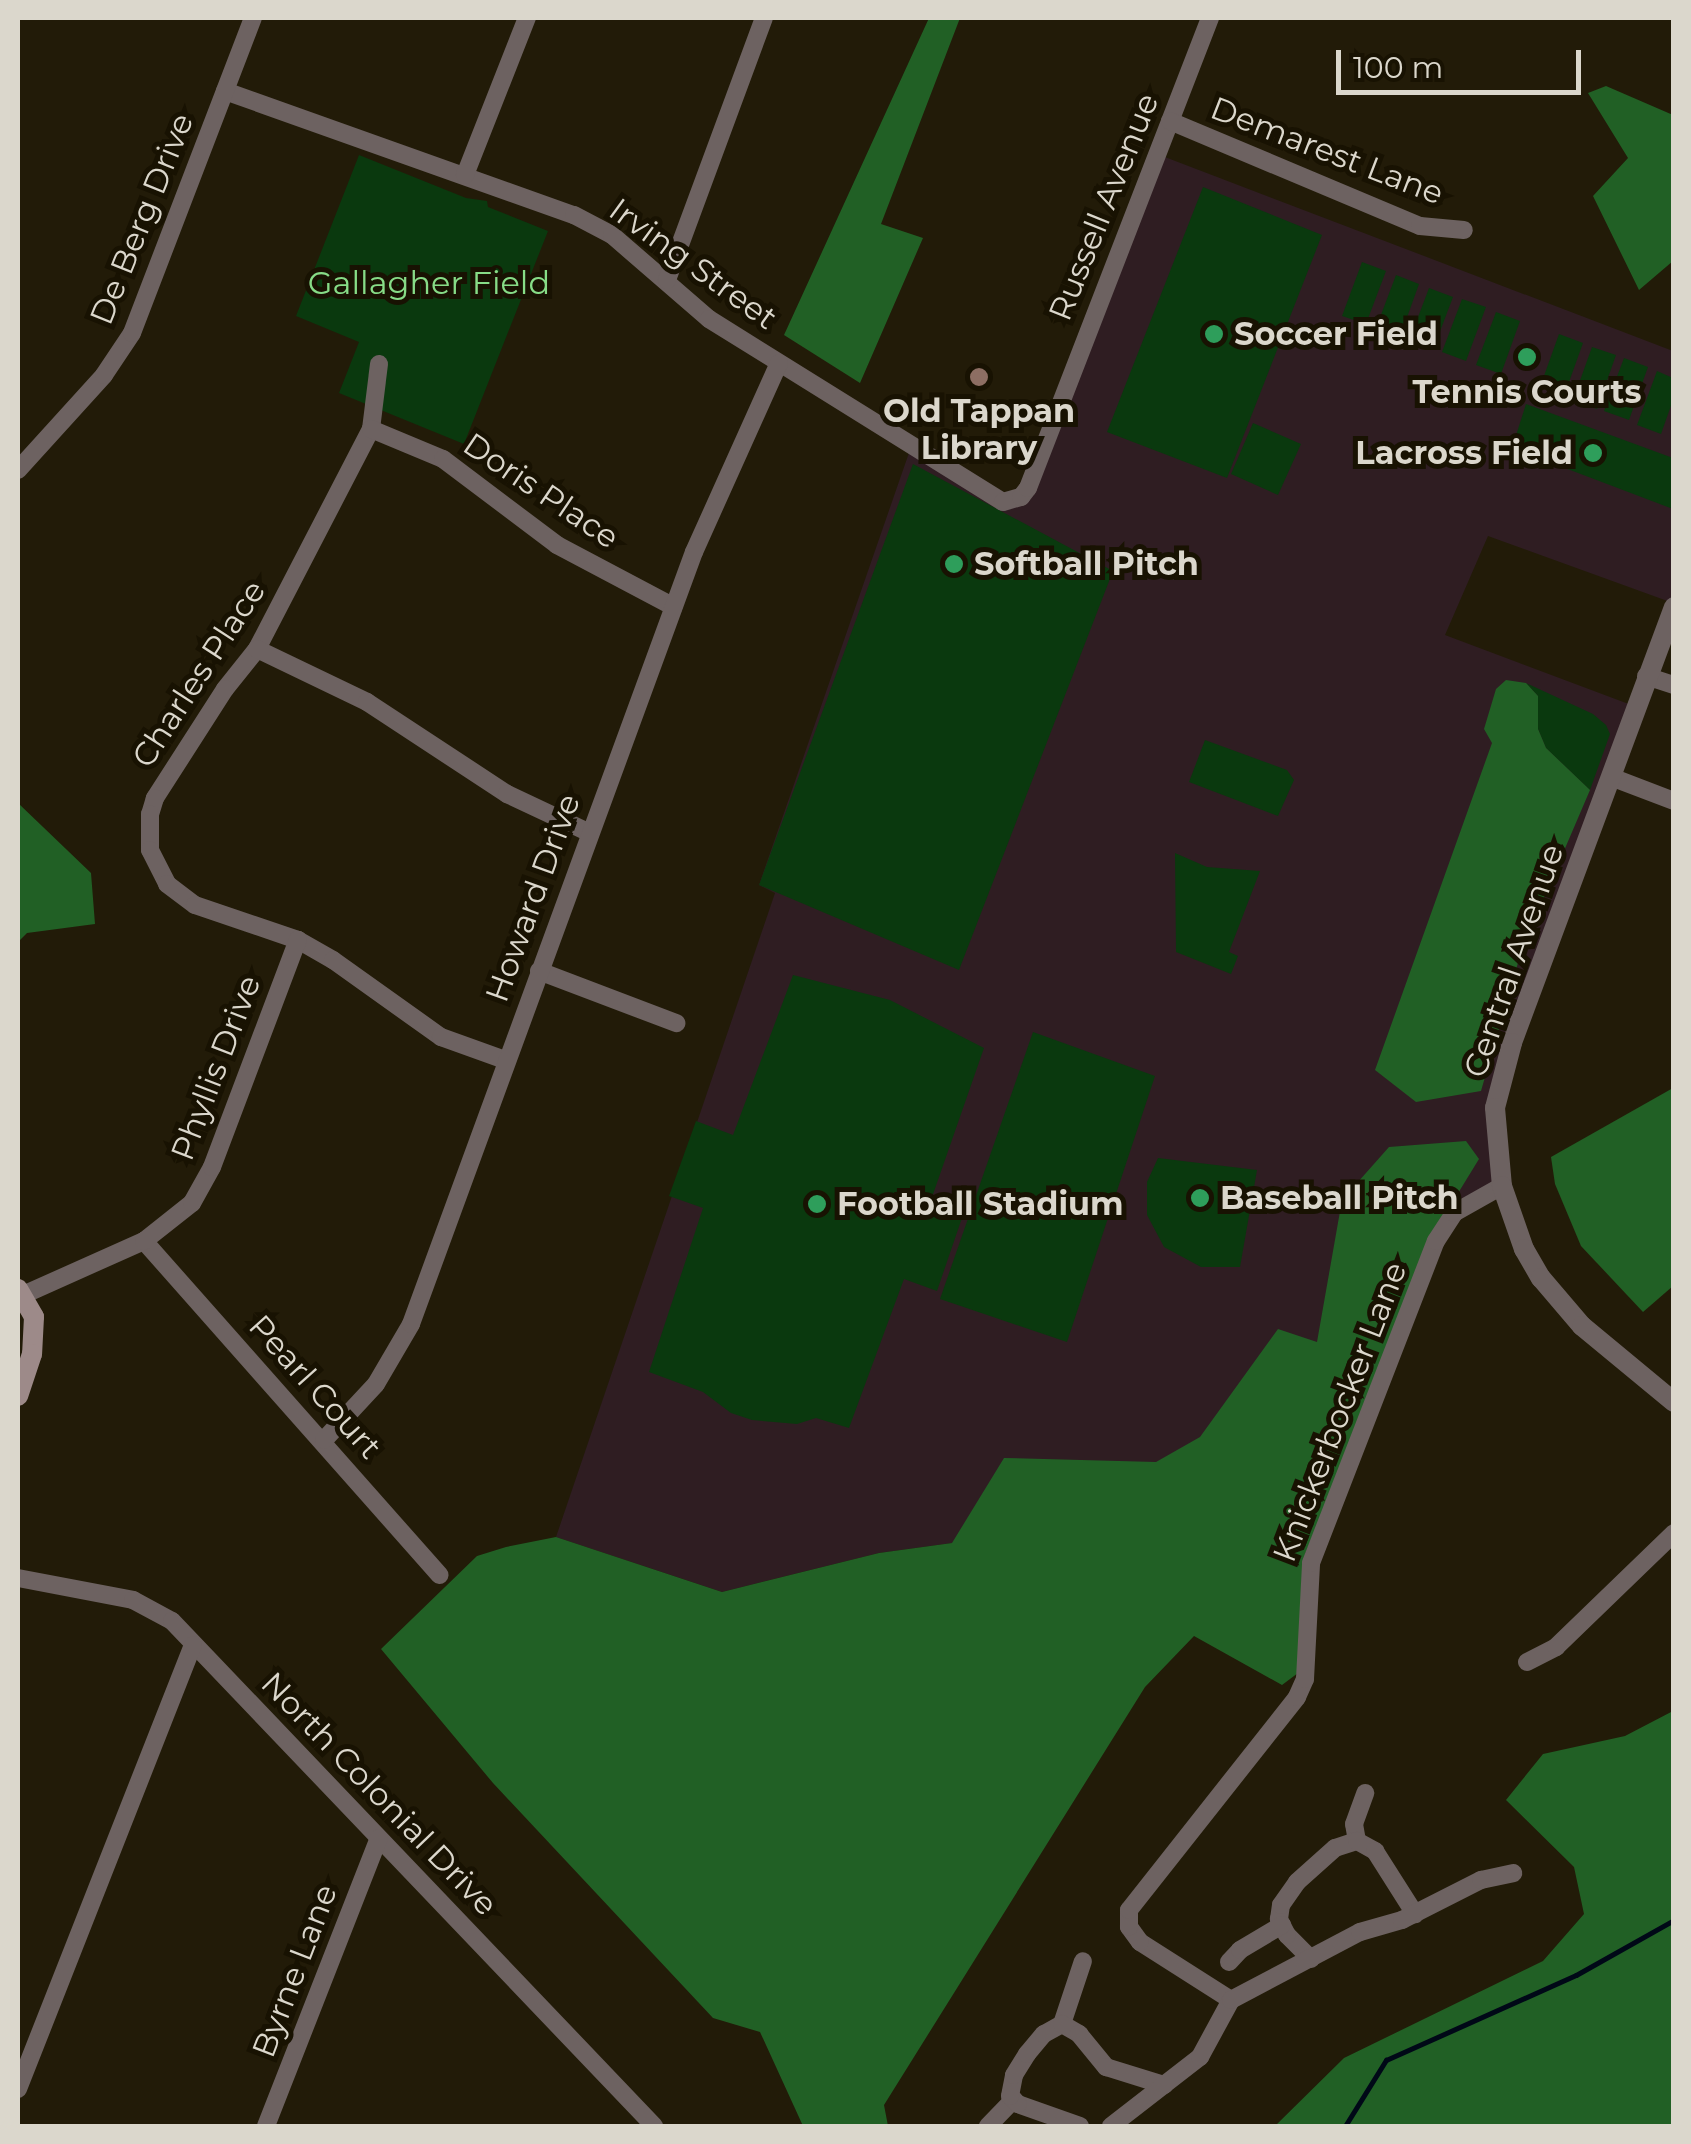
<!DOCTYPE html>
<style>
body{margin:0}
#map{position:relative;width:1691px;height:2144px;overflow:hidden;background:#221b08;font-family:Montserrat,sans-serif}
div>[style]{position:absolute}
.industrial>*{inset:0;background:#2f1d22}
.green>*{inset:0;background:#0a390e}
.forest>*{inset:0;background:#216025}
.stream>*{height:5px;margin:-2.5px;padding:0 2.5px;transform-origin:2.5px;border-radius:2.5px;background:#000817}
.minor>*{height:18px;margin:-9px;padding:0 9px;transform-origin:9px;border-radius:9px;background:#6d6261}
.tertiary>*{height:20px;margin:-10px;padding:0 10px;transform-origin:10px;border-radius:10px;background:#6d6261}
.secondary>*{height:20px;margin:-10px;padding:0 10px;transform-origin:10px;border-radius:10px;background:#9d8a89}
.dots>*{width:28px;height:28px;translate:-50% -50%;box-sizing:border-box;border:5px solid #181202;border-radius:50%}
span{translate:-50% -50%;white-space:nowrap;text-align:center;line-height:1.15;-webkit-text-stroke:10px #181202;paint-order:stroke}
.street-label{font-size:32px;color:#dbd7cc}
.park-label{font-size:32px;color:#87dc87}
.poi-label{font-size:32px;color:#dbd7cc;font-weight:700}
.left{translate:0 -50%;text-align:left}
.right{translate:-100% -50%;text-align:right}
.frame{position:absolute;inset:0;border:20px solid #dbd7cc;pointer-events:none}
.scale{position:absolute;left:1336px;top:50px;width:245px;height:45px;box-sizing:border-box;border:5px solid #dbd7cc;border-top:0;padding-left:12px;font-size:30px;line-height:35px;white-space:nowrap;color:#dbd7cc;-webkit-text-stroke:8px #181202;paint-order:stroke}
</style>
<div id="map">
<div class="industrial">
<i style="clip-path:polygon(1157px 154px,1673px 351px,1673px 603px,1488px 536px,1445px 635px,1634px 706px,1502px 1075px,1499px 1176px,1454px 1213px,1311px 1563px,952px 1543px,879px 1553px,722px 1592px,556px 1537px,775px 893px,759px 885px,911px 447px,992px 498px,1021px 496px)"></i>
</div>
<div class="green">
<i style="clip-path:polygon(359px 155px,466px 198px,487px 201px,488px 207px,548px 231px,464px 444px,339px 393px,359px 342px,296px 316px)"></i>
<i style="clip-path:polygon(1203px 187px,1322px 235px,1227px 478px,1107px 432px)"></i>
<i style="clip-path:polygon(1362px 262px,1386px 271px,1366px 324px,1342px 316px)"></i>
<i style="clip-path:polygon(1396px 275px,1419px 284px,1400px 337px,1376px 328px)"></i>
<i style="clip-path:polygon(1429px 288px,1453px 297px,1433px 350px,1409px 341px)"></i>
<i style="clip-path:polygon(1462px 299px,1486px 307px,1466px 361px,1442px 352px)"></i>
<i style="clip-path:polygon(1496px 312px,1520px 321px,1501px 374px,1476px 365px)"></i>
<i style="clip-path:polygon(1559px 334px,1583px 343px,1564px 396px,1540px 387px)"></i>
<i style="clip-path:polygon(1592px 347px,1616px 355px,1597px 409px,1573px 400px)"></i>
<i style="clip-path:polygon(1624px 358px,1648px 367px,1629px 420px,1604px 411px)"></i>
<i style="clip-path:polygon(1657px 371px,1673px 378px,1673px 400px,1661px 434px,1637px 425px)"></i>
<i style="clip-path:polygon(1526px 404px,1673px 458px,1673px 509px,1512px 448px)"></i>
<i style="clip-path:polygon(1253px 423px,1301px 444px,1278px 495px,1231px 474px)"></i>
<i style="clip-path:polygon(913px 464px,1113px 571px,959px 970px,759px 885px)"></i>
<i style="clip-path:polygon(1526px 683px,1593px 714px,1606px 725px,1610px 734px,1590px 790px,1546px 748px,1538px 729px,1538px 696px)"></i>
<i style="clip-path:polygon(1205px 740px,1287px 770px,1294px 780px,1278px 816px,1189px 782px)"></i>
<i style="clip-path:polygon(1175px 853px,1207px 867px,1260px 871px,1229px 952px,1238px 956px,1231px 974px,1176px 952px)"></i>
<i style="clip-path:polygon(793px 975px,890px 1000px,984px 1048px,931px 1200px,964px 1212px,937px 1291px,904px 1279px,849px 1428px,816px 1418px,797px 1424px,752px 1420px,731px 1413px,703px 1392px,649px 1372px,703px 1208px,669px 1196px,696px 1121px,733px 1135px)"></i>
<i style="clip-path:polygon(1033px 1032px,1155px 1076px,1067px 1342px,940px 1299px)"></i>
<i style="clip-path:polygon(1158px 1158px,1257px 1170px,1240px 1267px,1201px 1267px,1164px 1247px,1147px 1215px,1147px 1182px)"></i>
</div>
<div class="forest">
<i style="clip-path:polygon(929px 18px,960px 18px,881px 224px,923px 238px,860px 383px,784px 335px)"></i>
<i style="clip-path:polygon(1606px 86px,1673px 115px,1673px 261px,1639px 290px,1593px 196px,1628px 158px,1588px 93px)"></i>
<i style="clip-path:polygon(1506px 680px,1526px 683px,1538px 696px,1538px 729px,1546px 748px,1590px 790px,1522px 949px,1481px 1091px,1416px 1102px,1375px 1070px,1492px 743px,1484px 729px,1496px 689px)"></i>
<i style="clip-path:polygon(18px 803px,91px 873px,95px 924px,27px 933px,18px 942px)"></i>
<i style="clip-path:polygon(1673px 1088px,1673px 1286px,1643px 1312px,1581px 1246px,1555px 1184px,1551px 1157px)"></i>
<i style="clip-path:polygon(1466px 1141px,1479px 1159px,1452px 1203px,1305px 1554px,1298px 1673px,1282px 1685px,1194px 1636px,1145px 1687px,884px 2105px,888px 2126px,803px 2126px,760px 2032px,713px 2018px,493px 1783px,381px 1649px,477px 1556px,506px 1547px,556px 1537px,722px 1592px,879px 1553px,952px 1543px,1004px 1458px,1156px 1462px,1200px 1437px,1278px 1329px,1317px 1342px,1342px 1200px,1389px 1147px)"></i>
<i style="clip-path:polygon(1673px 1711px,1673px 2126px,1275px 2126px,1344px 2058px,1543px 1961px,1584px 1914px,1574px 1867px,1506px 1800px,1543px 1754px,1625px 1736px)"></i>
</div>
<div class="stream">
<i style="left:1345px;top:2126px;width:78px;rotate:-58.2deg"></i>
<i style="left:1386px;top:2060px;width:208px;rotate:-24.1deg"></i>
<i style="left:1576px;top:1975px;width:112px;rotate:-29.3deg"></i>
</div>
<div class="minor">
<i style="left:225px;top:91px;width:370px;rotate:19.6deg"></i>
<i style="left:574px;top:215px;width:43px;rotate:27.8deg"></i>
<i style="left:612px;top:235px;width:128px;rotate:40.9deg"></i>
<i style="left:709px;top:319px;width:346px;rotate:31.9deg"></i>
<i style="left:1003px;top:502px;width:19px;rotate:-16deg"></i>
<i style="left:1021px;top:497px;width:11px;rotate:-52deg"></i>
<i style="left:1028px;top:488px;width:504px;rotate:-68.83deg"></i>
<i style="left:1170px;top:121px;width:271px;rotate:22.8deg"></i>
<i style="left:1420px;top:226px;width:44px;rotate:5.2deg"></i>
<i style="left:465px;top:175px;width:169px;rotate:-68.5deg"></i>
<i style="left:667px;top:280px;width:279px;rotate:-69.7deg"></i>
<i style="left:379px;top:364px;width:65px;rotate:97deg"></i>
<i style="left:371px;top:429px;width:248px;rotate:117.4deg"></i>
<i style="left:257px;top:649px;width:51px;rotate:128.7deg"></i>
<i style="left:225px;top:689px;width:130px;rotate:122.7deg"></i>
<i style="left:155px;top:798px;width:17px;rotate:107deg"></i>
<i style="left:150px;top:814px;width:36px;rotate:90deg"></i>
<i style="left:150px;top:850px;width:38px;rotate:63deg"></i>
<i style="left:167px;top:884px;width:35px;rotate:37deg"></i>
<i style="left:195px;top:905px;width:109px;rotate:18.8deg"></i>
<i style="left:298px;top:940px;width:40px;rotate:29.7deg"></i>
<i style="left:333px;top:960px;width:133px;rotate:35.5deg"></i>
<i style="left:441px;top:1037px;width:68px;rotate:19.8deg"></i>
<i style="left:371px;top:429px;width:78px;rotate:22.6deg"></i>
<i style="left:443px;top:459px;width:143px;rotate:37deg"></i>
<i style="left:557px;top:545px;width:132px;rotate:27.9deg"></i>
<i style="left:18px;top:470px;width:128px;rotate:-47.8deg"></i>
<i style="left:104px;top:375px;width:50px;rotate:-56.3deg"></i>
<i style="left:132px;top:333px;width:337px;rotate:-69deg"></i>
<i style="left:257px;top:649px;width:122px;rotate:25.7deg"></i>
<i style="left:367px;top:702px;width:168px;rotate:33.3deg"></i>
<i style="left:507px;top:794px;width:92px;rotate:25.2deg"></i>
<i style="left:1646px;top:676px;width:29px;rotate:18deg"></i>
<i style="left:1611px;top:777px;width:67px;rotate:20.9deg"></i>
<i style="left:539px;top:971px;width:147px;rotate:20.8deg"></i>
<i style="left:144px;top:1241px;width:446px;rotate:48.5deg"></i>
<i style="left:23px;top:1295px;width:133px;rotate:-24.1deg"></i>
<i style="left:144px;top:1241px;width:61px;rotate:-38.4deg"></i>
<i style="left:192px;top:1203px;width:41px;rotate:-60.9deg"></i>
<i style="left:212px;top:1167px;width:243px;rotate:-69.3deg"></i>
<i style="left:324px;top:1440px;width:76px;rotate:-47.1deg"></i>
<i style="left:376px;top:1384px;width:69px;rotate:-59.7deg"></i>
<i style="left:411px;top:1324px;width:822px;rotate:-69.87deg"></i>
<i style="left:694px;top:552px;width:207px;rotate:-65.8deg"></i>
<i style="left:18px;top:1578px;width:117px;rotate:10.8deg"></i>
<i style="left:133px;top:1600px;width:44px;rotate:28.3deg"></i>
<i style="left:172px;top:1621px;width:698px;rotate:46.33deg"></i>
<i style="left:1527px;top:1662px;width:33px;rotate:-27deg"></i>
<i style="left:1556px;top:1647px;width:164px;rotate:-44deg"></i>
<i style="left:1357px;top:1841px;width:17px;rotate:-100deg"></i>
<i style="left:1354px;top:1824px;width:33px;rotate:-70deg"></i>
<i style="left:1311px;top:1959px;width:34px;rotate:-135deg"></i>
<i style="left:1287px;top:1935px;width:18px;rotate:-117deg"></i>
<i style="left:1279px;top:1919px;width:14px;rotate:-82deg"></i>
<i style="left:1281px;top:1905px;width:28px;rotate:-55deg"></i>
<i style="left:1297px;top:1882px;width:51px;rotate:-41.8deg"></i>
<i style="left:1335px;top:1848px;width:23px;rotate:-18deg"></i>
<i style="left:1357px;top:1841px;width:21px;rotate:29deg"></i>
<i style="left:1375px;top:1851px;width:75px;rotate:57.6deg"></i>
<i style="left:1229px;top:1962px;width:16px;rotate:-47deg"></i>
<i style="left:1240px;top:1950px;width:49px;rotate:-30.8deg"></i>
<i style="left:1231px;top:2000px;width:108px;rotate:-147.5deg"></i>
<i style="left:1140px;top:1942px;width:19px;rotate:-126deg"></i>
<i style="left:1129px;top:1927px;width:17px;rotate:-90deg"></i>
<i style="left:1129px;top:1910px;width:271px;rotate:-51.7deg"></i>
<i style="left:1297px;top:1697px;width:20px;rotate:-66deg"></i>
<i style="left:1305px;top:1679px;width:116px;rotate:-87deg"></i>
<i style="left:1311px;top:1563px;width:345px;rotate:-68.8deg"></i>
<i style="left:1436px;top:1241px;width:33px;rotate:-57deg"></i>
<i style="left:1454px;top:1213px;width:55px;rotate:-29.4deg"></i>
<i style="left:1062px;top:2024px;width:66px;rotate:-71.6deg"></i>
<i style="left:18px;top:2089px;width:477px;rotate:-68.5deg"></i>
<i style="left:266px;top:2126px;width:309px;rotate:-68.6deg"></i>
<i style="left:988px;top:2126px;width:37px;rotate:-46deg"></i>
<i style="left:1080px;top:2126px;width:66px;rotate:-160.5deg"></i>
<i style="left:1018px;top:2104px;width:11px;rotate:-135deg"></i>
<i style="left:1010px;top:2096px;width:21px;rotate:-79deg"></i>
<i style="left:1014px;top:2075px;width:25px;rotate:-58deg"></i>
<i style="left:1027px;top:2054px;width:26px;rotate:-50deg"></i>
<i style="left:1044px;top:2034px;width:21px;rotate:-29deg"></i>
<i style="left:1062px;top:2024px;width:20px;rotate:30deg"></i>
<i style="left:1079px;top:2034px;width:43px;rotate:50.7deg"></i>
<i style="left:1106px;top:2067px;width:61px;rotate:17.2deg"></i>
<i style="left:1111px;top:2126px;width:113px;rotate:-37.8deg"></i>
<i style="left:1200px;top:2057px;width:65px;rotate:-61.5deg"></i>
<i style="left:1231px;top:2000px;width:146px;rotate:-27.8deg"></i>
<i style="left:1360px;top:1932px;width:44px;rotate:-15.9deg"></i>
<i style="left:1402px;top:1920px;width:89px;rotate:-26.9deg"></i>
<i style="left:1481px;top:1880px;width:33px;rotate:-12deg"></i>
</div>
<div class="tertiary">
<i style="left:1674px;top:607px;width:465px;rotate:110.4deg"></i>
<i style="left:1512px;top:1043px;width:67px;rotate:104.7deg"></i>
<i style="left:1495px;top:1108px;width:78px;rotate:84.9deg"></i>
<i style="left:1502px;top:1186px;width:67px;rotate:70.8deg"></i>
<i style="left:1524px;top:1249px;width:34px;rotate:60deg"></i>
<i style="left:1541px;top:1278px;width:63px;rotate:49.5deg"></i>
<i style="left:1582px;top:1326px;width:119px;rotate:39.6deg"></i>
</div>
<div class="secondary">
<i style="left:18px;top:1289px;width:32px;rotate:60deg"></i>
<i style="left:34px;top:1317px;width:37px;rotate:93deg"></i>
<i style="left:32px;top:1354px;width:44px;rotate:108.4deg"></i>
</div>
<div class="dots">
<i style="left:1214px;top:334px;background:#2e9e5b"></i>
<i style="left:1527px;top:357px;background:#2e9e5b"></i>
<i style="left:979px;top:377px;background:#8d6e63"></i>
<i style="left:1593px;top:453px;background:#2e9e5b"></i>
<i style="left:954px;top:564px;background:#2e9e5b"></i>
<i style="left:1200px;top:1198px;background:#2e9e5b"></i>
<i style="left:817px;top:1204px;background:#2e9e5b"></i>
</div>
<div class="street-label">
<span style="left:1327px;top:151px;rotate:21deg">Demarest Lane</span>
<span style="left:1104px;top:207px;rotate:-68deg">Russell Avenue</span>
<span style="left:142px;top:219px;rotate:-68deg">De Berg Drive</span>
<span style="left:693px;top:264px;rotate:36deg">Irving Street</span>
<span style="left:541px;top:491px;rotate:34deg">Doris Place</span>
<span style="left:199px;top:674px;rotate:-57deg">Charles Place</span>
<span style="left:533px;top:898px;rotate:-70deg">Howard Drive</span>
<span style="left:1514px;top:961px;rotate:-71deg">Central Avenue</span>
<span style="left:216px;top:1068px;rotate:-69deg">Phyllis Drive</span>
<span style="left:315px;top:1387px;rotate:48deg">Pearl Court</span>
<span style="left:1340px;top:1412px;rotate:-69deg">Knickerbocker Lane</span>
<span style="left:379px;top:1794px;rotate:46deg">North Colonial Drive</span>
<span style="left:295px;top:1971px;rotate:-69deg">Byrne Lane</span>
</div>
<div class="park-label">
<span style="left:429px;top:283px">Gallagher Field</span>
</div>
<div class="poi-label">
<span class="left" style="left:1234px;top:334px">Soccer Field</span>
<span style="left:1527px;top:392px">Tennis Courts</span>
<span style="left:979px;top:430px">Old Tappan<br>Library</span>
<span class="right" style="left:1573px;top:453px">Lacross Field</span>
<span class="left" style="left:974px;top:564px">Softball Pitch</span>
<span class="left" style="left:1220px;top:1198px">Baseball Pitch</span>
<span class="left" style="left:837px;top:1204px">Football Stadium</span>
</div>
<div class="frame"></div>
<div class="scale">100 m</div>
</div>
